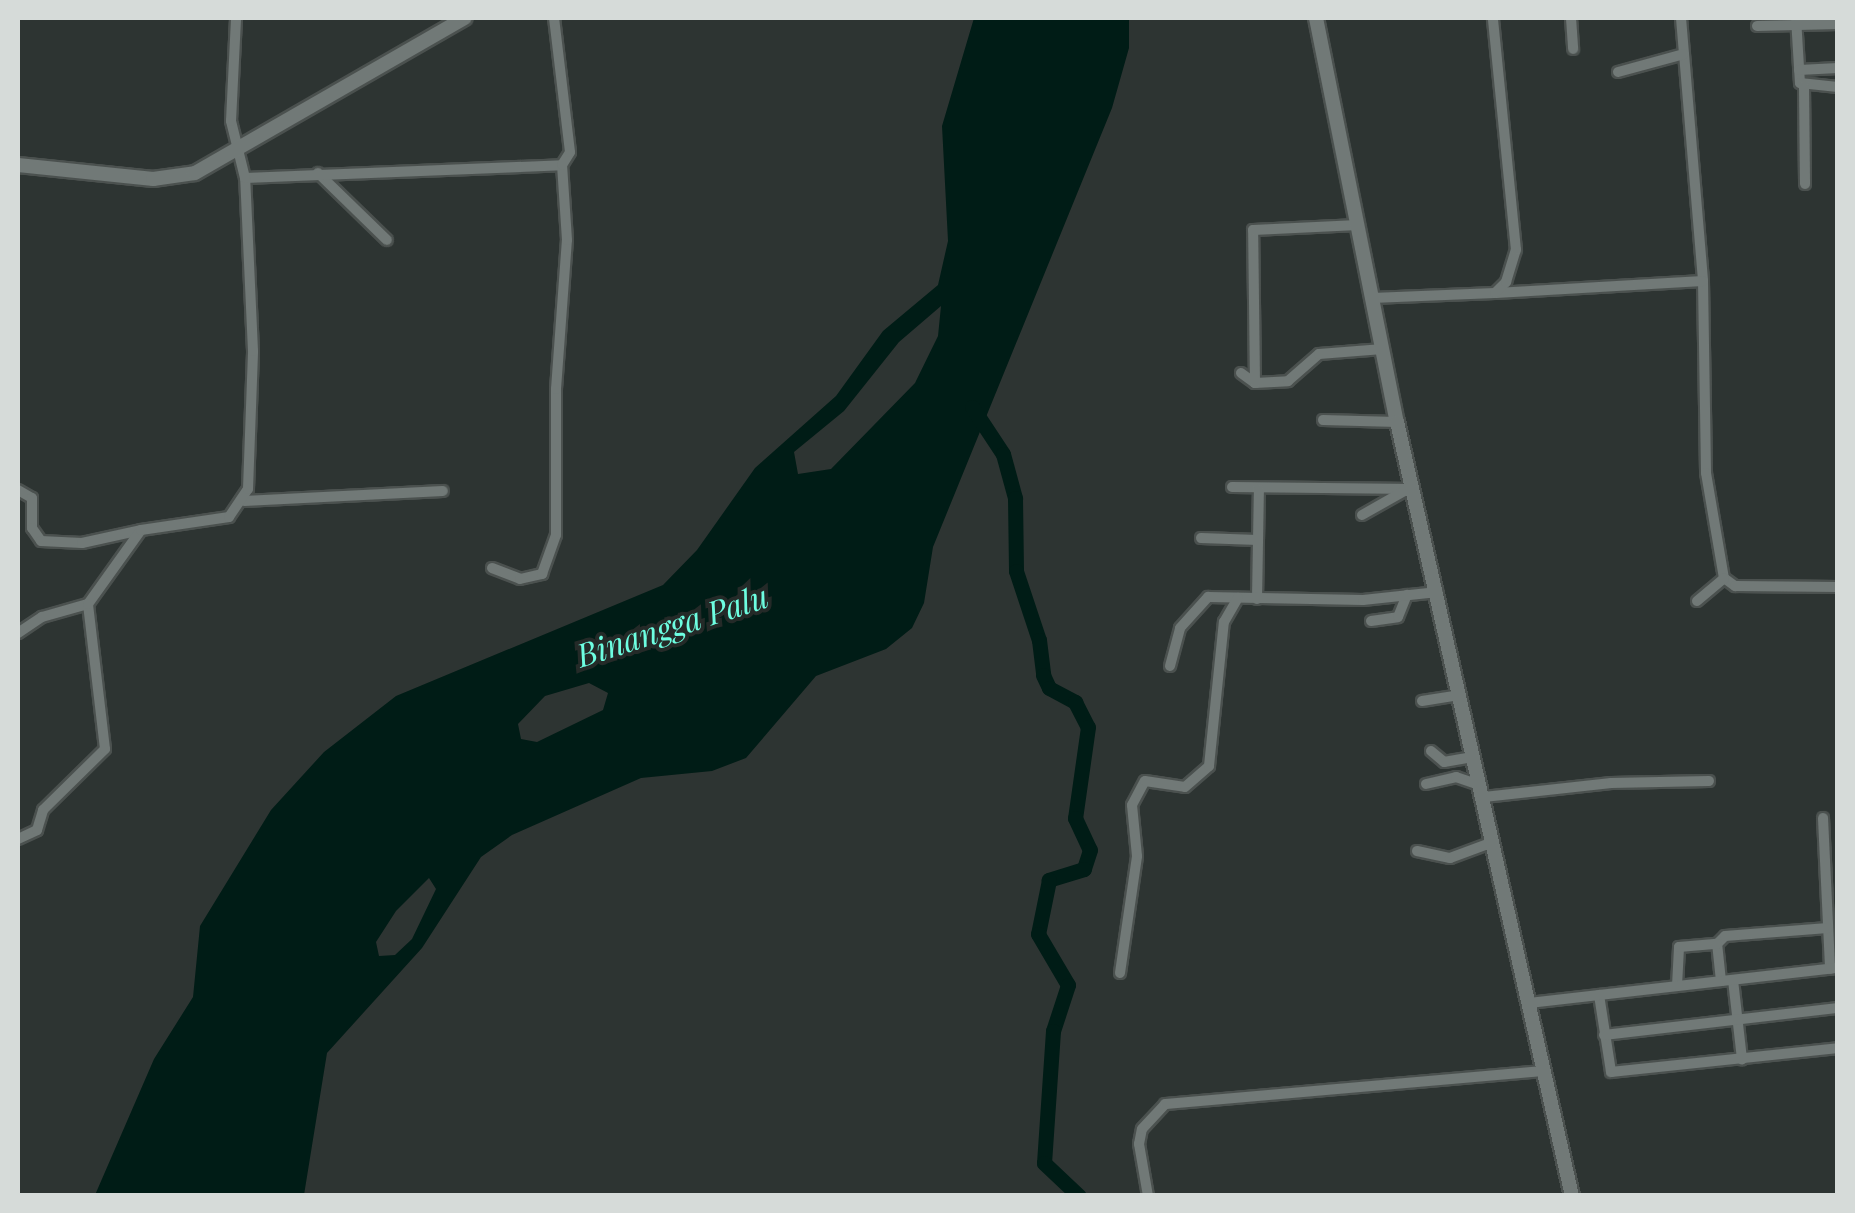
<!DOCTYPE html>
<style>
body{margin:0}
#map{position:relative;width:1855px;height:1213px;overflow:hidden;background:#2d3432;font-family:"Playfair Display",serif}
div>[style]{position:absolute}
.water>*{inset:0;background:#001c16}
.river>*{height:15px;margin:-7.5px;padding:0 7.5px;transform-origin:7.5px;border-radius:7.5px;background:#001c16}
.roads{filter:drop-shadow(2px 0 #4b514f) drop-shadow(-2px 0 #4b514f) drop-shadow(0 2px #4b514f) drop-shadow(0 -2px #4b514f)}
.street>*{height:10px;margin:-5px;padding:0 5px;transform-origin:5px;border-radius:5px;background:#717977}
.secondary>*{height:14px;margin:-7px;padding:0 7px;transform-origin:7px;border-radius:7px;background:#717977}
span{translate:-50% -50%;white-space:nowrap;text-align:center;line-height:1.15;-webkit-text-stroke:8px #242a28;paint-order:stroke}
.water-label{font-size:32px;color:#6dfee1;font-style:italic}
.frame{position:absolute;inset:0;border:20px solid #d6dbd9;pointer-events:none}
</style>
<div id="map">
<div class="water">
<i style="clip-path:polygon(evenodd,974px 18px,1129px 18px,1129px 48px,1112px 108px,933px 547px,924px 603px,912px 628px,886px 649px,816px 676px,746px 758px,712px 771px,641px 778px,512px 835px,481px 857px,422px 948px,327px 1053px,304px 1195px,95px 1195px,154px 1059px,193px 997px,200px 926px,271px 810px,324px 752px,396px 696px,663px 585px,697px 550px,755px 468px,836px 396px,883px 331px,938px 285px,948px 241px,942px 126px,974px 18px,941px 306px,938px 336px,915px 383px,831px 469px,798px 474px,794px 452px,844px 411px,899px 342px,941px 306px,974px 18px,589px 683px,608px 693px,603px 710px,537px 742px,521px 739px,518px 724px,545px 696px,589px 683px,974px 18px,429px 878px,436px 889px,412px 939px,395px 955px,379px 956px,376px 942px,396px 911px,429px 878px)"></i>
</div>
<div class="river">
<i style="left:972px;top:407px;width:56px;rotate:56.6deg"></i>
<i style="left:1003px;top:454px;width:46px;rotate:74.7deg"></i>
<i style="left:1015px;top:498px;width:73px;rotate:89.2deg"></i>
<i style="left:1016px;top:571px;width:73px;rotate:71.6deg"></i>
<i style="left:1039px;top:640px;width:35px;rotate:83deg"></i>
<i style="left:1043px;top:675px;width:14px;rotate:65deg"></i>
<i style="left:1049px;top:688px;width:30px;rotate:28deg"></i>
<i style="left:1075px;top:702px;width:28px;rotate:63deg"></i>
<i style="left:1088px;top:727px;width:92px;rotate:98.1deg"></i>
<i style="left:1075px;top:818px;width:35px;rotate:65deg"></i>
<i style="left:1090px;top:850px;width:20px;rotate:108deg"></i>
<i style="left:1084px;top:869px;width:37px;rotate:163deg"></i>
<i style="left:1049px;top:880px;width:55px;rotate:101.5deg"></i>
<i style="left:1038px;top:934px;width:59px;rotate:59.5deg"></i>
<i style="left:1068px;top:985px;width:48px;rotate:108.1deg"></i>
<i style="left:1053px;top:1031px;width:132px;rotate:93.9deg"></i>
<i style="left:1044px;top:1163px;width:48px;rotate:43.3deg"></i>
</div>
<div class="roads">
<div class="street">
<i style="left:1571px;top:18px;width:31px;rotate:86deg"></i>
<i style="left:1681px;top:18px;width:264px;rotate:85.2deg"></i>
<i style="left:1703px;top:281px;width:192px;rotate:89.1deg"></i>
<i style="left:1706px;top:473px;width:107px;rotate:80.3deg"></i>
<i style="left:1724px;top:578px;width:14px;rotate:36deg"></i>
<i style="left:1735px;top:586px;width:103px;rotate:0.6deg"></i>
<i style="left:1796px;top:18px;width:65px;rotate:86.5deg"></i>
<i style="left:1800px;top:83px;width:38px;rotate:6deg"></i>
<i style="left:1757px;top:26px;width:81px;rotate:-1.4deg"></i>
<i style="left:1799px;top:70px;width:39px;rotate:-3deg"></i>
<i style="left:1618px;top:72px;width:68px;rotate:-15.3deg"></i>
<i style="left:1804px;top:86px;width:98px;rotate:89.4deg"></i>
<i style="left:318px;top:173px;width:96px;rotate:44.2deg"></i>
<i style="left:245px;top:178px;width:317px;rotate:-2.3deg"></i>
<i style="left:1496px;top:293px;width:207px;rotate:-3.3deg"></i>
<i style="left:1372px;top:298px;width:123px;rotate:-2.3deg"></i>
<i style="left:1495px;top:293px;width:16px;rotate:-45deg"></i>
<i style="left:1506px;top:282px;width:34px;rotate:-73deg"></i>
<i style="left:1516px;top:250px;width:233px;rotate:-95.7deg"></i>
<i style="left:1241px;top:373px;width:17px;rotate:36deg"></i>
<i style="left:1255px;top:383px;width:33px;rotate:-3deg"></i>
<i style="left:1288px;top:381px;width:41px;rotate:-41.1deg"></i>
<i style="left:1319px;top:354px;width:64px;rotate:-4.5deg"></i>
<i style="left:1255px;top:383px;width:153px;rotate:-90.7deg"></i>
<i style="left:1253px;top:230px;width:105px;rotate:-2.7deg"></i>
<i style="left:1323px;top:420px;width:74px;rotate:1.5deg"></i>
<i style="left:1232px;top:487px;width:182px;rotate:0.6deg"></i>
<i style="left:18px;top:490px;width:16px;rotate:30deg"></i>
<i style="left:32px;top:498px;width:30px;rotate:90deg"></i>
<i style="left:32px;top:528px;width:16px;rotate:55deg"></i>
<i style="left:41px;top:541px;width:41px;rotate:2.8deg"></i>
<i style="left:82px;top:543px;width:60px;rotate:-12.4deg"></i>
<i style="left:244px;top:501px;width:199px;rotate:-2.9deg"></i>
<i style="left:1362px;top:515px;width:51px;rotate:-29.6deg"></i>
<i style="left:1201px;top:538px;width:57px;rotate:2deg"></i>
<i style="left:492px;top:568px;width:30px;rotate:21deg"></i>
<i style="left:520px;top:579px;width:23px;rotate:-13deg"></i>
<i style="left:542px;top:574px;width:41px;rotate:-70.3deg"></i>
<i style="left:556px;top:535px;width:146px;rotate:-90deg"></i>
<i style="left:556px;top:389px;width:149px;rotate:-85.8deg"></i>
<i style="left:567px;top:240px;width:75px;rotate:-93.8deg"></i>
<i style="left:562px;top:165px;width:15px;rotate:-58deg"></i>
<i style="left:570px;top:152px;width:135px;rotate:-96.8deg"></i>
<i style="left:1257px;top:599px;width:110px;rotate:-89deg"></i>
<i style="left:1697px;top:601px;width:35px;rotate:-40deg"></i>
<i style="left:1371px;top:621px;width:27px;rotate:-8deg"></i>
<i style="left:1398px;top:617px;width:24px;rotate:-68deg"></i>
<i style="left:18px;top:633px;width:29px;rotate:-34deg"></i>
<i style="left:42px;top:617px;width:48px;rotate:-15.8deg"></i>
<i style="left:1170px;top:666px;width:39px;rotate:-75deg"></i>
<i style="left:1180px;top:628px;width:42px;rotate:-47.9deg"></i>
<i style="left:1208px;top:597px;width:155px;rotate:1.1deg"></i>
<i style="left:1363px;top:600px;width:75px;rotate:-6.1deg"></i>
<i style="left:1422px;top:701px;width:39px;rotate:-9deg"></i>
<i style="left:1431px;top:751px;width:17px;rotate:40deg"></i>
<i style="left:1444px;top:762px;width:29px;rotate:-10deg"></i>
<i style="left:1426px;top:784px;width:31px;rotate:-13deg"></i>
<i style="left:1456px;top:777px;width:24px;rotate:19deg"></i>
<i style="left:1484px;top:797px;width:128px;rotate:-6.3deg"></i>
<i style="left:1611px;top:783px;width:98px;rotate:-1.2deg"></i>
<i style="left:1823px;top:818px;width:151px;rotate:87.3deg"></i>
<i style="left:18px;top:839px;width:21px;rotate:-25deg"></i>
<i style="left:37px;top:830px;width:21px;rotate:-73deg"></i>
<i style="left:43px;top:810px;width:87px;rotate:-44.5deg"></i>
<i style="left:105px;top:749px;width:146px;rotate:-96.7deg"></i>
<i style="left:88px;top:604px;width:91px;rotate:-54.4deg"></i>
<i style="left:141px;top:530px;width:89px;rotate:-8.4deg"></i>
<i style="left:229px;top:517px;width:34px;rotate:-56deg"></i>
<i style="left:248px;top:489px;width:138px;rotate:-87.9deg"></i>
<i style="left:253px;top:351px;width:173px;rotate:-92.6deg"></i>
<i style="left:245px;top:178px;width:59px;rotate:-103.8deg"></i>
<i style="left:231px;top:121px;width:103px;rotate:-87.2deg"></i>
<i style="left:1417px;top:851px;width:34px;rotate:12deg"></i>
<i style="left:1450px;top:858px;width:46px;rotate:-20.4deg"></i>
<i style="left:1120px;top:973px;width:118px;rotate:-81.7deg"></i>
<i style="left:1137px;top:856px;width:51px;rotate:-95.6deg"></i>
<i style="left:1132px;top:805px;width:27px;rotate:-62deg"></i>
<i style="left:1145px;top:781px;width:40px;rotate:8.5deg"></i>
<i style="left:1185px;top:787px;width:32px;rotate:-41deg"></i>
<i style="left:1209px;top:766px;width:145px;rotate:-84.1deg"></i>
<i style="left:1224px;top:622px;width:28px;rotate:-60deg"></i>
<i style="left:1733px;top:980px;width:80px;rotate:83.5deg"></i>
<i style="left:1721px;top:981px;width:37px;rotate:-96deg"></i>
<i style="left:1717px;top:944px;width:11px;rotate:-45deg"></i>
<i style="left:1725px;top:936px;width:103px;rotate:-4.4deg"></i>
<i style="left:1677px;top:986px;width:39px;rotate:-87deg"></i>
<i style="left:1679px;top:947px;width:38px;rotate:-5deg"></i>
<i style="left:1599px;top:995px;width:78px;rotate:81.1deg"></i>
<i style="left:1611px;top:1072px;width:228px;rotate:-6deg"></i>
<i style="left:1529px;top:1003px;width:311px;rotate:-6.5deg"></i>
<i style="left:1604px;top:1035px;width:236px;rotate:-6.6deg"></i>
<i style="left:1148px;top:1196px;width:53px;rotate:-99.8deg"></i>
<i style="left:1139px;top:1144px;width:15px;rotate:-79deg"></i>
<i style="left:1142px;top:1129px;width:34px;rotate:-47deg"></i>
<i style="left:1165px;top:1104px;width:380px;rotate:-5deg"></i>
</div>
<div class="secondary">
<i style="left:1316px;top:18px;width:412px;rotate:78.7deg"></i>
<i style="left:1397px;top:422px;width:794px;rotate:77.26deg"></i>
<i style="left:18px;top:165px;width:136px;rotate:5.9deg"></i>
<i style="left:153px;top:179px;width:42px;rotate:-8.1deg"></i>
<i style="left:195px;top:173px;width:311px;rotate:-29.9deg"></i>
</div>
</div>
<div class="water-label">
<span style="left:672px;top:625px;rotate:-18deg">Binangga Palu</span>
</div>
<div class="frame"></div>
</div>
